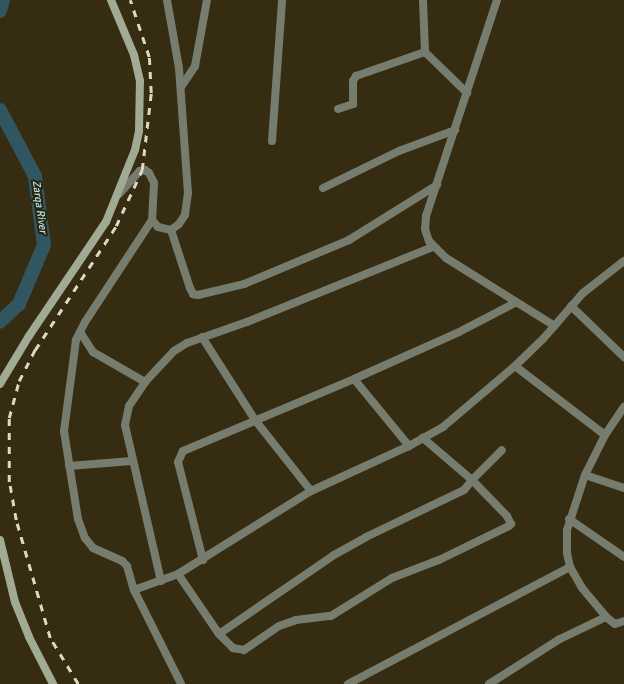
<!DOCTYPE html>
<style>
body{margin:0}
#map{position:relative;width:624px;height:684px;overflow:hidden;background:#352c11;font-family:Signika,sans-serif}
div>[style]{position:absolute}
.river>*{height:14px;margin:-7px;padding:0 7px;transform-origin:7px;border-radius:7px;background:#305661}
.street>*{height:8px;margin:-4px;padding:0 4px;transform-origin:4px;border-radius:4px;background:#767d6f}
.secondary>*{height:8px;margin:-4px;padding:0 4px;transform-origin:4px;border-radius:4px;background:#a0aa94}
.rail>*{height:2.5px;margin-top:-1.25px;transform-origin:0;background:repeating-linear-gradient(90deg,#dcd7c6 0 7px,transparent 0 14px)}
span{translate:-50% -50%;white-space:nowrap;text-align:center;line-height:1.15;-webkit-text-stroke:4px #2b2207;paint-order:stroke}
.water-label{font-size:11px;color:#afe7f9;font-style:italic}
</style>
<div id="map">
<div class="river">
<i style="left:0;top:11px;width:11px;rotate:-75deg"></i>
<i style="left:0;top:110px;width:75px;rotate:62.1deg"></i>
<i style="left:35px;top:176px;width:70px;rotate:82.6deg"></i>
<i style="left:44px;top:245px;width:64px;rotate:113deg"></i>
<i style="left:19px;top:304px;width:26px;rotate:137deg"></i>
</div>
<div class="street">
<i style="left:167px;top:0;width:69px;rotate:80deg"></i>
<i style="left:179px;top:68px;width:125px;rotate:85.9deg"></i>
<i style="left:188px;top:193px;width:22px;rotate:98deg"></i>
<i style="left:185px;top:215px;width:11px;rotate:124deg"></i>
<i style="left:179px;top:224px;width:10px;rotate:143deg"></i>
<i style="left:423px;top:0;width:52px;rotate:87.8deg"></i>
<i style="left:497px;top:0;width:227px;rotate:108.2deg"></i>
<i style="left:426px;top:216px;width:13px;rotate:94deg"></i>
<i style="left:425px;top:229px;width:13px;rotate:72deg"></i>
<i style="left:429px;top:241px;width:24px;rotate:45deg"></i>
<i style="left:446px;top:258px;width:128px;rotate:32deg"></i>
<i style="left:181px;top:87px;width:25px;rotate:-56deg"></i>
<i style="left:195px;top:66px;width:67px;rotate:-79.7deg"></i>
<i style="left:338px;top:109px;width:16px;rotate:-18deg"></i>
<i style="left:353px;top:104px;width:23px;rotate:-90deg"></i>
<i style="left:353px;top:81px;width:6px;rotate:-59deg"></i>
<i style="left:356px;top:76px;width:73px;rotate:-19.2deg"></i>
<i style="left:425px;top:52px;width:59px;rotate:44.3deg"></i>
<i style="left:272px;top:141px;width:141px;rotate:-85.9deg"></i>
<i style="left:323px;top:188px;width:85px;rotate:-26deg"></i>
<i style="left:399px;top:151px;width:60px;rotate:-20.6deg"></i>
<i style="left:119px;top:194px;width:31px;rotate:-48deg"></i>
<i style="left:140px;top:171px;width:5px;rotate:-11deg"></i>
<i style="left:145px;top:170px;width:5px;rotate:37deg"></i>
<i style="left:149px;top:173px;width:11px;rotate:63deg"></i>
<i style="left:154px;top:183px;width:37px;rotate:93deg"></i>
<i style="left:152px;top:220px;width:9px;rotate:49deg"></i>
<i style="left:158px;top:227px;width:13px;rotate:13deg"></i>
<i style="left:171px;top:230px;width:61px;rotate:71.9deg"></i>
<i style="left:190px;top:288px;width:7px;rotate:63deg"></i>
<i style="left:193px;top:294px;width:5px;rotate:11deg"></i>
<i style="left:198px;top:295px;width:47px;rotate:-13.4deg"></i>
<i style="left:244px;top:284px;width:114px;rotate:-22.7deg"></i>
<i style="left:349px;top:240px;width:104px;rotate:-32deg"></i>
<i style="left:152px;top:220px;width:122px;rotate:123.3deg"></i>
<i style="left:85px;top:322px;width:20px;rotate:117deg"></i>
<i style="left:76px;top:340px;width:92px;rotate:97.5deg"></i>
<i style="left:64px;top:431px;width:89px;rotate:81deg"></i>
<i style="left:78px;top:519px;width:20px;rotate:70deg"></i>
<i style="left:85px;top:538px;width:13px;rotate:51deg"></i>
<i style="left:93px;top:548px;width:32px;rotate:24deg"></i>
<i style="left:122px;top:561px;width:7px;rotate:45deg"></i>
<i style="left:127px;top:566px;width:25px;rotate:74deg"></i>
<i style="left:134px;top:590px;width:105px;rotate:63.4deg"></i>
<i style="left:571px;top:306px;width:74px;rotate:43.9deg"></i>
<i style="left:80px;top:332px;width:24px;rotate:57deg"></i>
<i style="left:93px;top:352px;width:60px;rotate:30deg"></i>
<i style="left:202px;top:337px;width:98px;rotate:57.4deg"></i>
<i style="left:255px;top:420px;width:90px;rotate:51.7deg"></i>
<i style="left:515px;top:366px;width:113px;rotate:37.5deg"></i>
<i style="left:354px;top:379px;width:87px;rotate:50.6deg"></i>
<i style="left:69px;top:466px;width:63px;rotate:-4.5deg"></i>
<i style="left:585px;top:475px;width:45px;rotate:-63.4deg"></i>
<i style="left:605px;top:435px;width:34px;rotate:-56deg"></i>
<i style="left:569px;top:519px;width:67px;rotate:34.6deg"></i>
<i style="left:203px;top:560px;width:101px;rotate:-104.3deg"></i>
<i style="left:178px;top:462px;width:12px;rotate:-66deg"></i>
<i style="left:183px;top:451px;width:186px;rotate:-22.8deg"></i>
<i style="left:354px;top:379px;width:115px;rotate:-24.1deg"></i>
<i style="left:459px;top:332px;width:63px;rotate:-27.4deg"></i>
<i style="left:570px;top:567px;width:14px;rotate:-102deg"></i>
<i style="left:567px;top:553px;width:23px;rotate:-90deg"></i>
<i style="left:567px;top:530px;width:58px;rotate:-71.9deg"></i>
<i style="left:585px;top:475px;width:41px;rotate:18.4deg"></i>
<i style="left:178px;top:574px;width:73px;rotate:55.7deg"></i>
<i style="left:219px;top:634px;width:20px;rotate:45deg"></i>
<i style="left:233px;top:648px;width:11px;rotate:10deg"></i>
<i style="left:244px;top:650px;width:42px;rotate:-34.4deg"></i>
<i style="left:279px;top:626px;width:18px;rotate:-19deg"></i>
<i style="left:296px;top:620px;width:35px;rotate:-7deg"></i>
<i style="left:331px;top:616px;width:72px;rotate:-31.9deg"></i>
<i style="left:392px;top:578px;width:50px;rotate:-21deg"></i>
<i style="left:439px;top:560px;width:78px;rotate:-25.9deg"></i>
<i style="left:509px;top:526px;width:3px;rotate:-45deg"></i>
<i style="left:511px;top:524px;width:9px;rotate:-117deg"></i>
<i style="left:507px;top:516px;width:50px;rotate:-134.2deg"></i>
<i style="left:472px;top:480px;width:42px;rotate:-45deg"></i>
<i style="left:161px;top:581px;width:160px;rotate:-103deg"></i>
<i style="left:125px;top:425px;width:19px;rotate:-78deg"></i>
<i style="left:129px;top:406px;width:29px;rotate:-56deg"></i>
<i style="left:145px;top:382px;width:42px;rotate:-46.9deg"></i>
<i style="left:174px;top:351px;width:15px;rotate:-32deg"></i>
<i style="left:187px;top:343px;width:64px;rotate:-19.3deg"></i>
<i style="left:247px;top:322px;width:201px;rotate:-22deg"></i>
<i style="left:134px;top:590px;width:47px;rotate:-20deg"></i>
<i style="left:178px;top:574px;width:157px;rotate:-32deg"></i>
<i style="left:311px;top:491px;width:108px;rotate:-24.7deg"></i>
<i style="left:409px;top:446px;width:39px;rotate:-29deg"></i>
<i style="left:443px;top:427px;width:94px;rotate:-40.3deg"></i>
<i style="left:515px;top:366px;width:39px;rotate:-44deg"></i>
<i style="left:543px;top:339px;width:61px;rotate:-49deg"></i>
<i style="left:583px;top:293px;width:52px;rotate:-38deg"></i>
<i style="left:219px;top:634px;width:140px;rotate:-34.5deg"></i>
<i style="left:334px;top:555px;width:37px;rotate:-29deg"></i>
<i style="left:366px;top:537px;width:109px;rotate:-25.6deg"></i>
<i style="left:464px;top:490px;width:13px;rotate:-51deg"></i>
<i style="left:472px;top:480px;width:65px;rotate:-139.4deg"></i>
<i style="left:348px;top:684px;width:251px;rotate:-27.8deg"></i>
<i style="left:570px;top:567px;width:24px;rotate:60deg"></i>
<i style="left:582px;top:588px;width:38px;rotate:50deg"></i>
<i style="left:606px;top:617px;width:11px;rotate:38deg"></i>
<i style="left:615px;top:624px;width:9px;rotate:-18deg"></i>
<i style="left:489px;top:684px;width:84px;rotate:-32.4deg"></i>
<i style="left:560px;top:639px;width:51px;rotate:-25.6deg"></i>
</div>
<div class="secondary">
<i style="left:0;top:384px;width:56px;rotate:-58.9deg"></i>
<i style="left:29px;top:336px;width:138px;rotate:-56deg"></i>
<i style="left:106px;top:222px;width:78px;rotate:-68.1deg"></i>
<i style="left:135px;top:150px;width:19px;rotate:-78deg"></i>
<i style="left:139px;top:131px;width:50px;rotate:-88.9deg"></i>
<i style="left:140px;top:81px;width:27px;rotate:-103deg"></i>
<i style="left:134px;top:55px;width:60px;rotate:-112.7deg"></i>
<i style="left:0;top:540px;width:64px;rotate:76.4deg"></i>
<i style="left:15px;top:602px;width:38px;rotate:68deg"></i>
<i style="left:29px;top:637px;width:53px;rotate:62.9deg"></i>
</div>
<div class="rail">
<i style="left:78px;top:684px;width:54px;rotate:-121.3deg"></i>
<i style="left:50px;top:638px;width:123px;rotate:-106.1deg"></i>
<i style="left:16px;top:520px;width:39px;rotate:-100deg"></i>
<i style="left:9px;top:482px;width:64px;rotate:-90deg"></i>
<i style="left:9px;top:418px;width:38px;rotate:-75deg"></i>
<i style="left:19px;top:381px;width:35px;rotate:-63deg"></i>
<i style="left:35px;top:350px;width:148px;rotate:-56.8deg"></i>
<i style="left:116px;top:226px;width:62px;rotate:-65.1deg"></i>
<i style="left:142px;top:170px;width:78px;rotate:-83.3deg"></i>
<i style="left:151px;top:93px;width:36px;rotate:-93deg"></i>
<i style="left:149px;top:57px;width:60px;rotate:-108.4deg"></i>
</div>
<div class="water-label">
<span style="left:39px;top:207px;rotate:82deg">Zarqa River</span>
</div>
</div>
